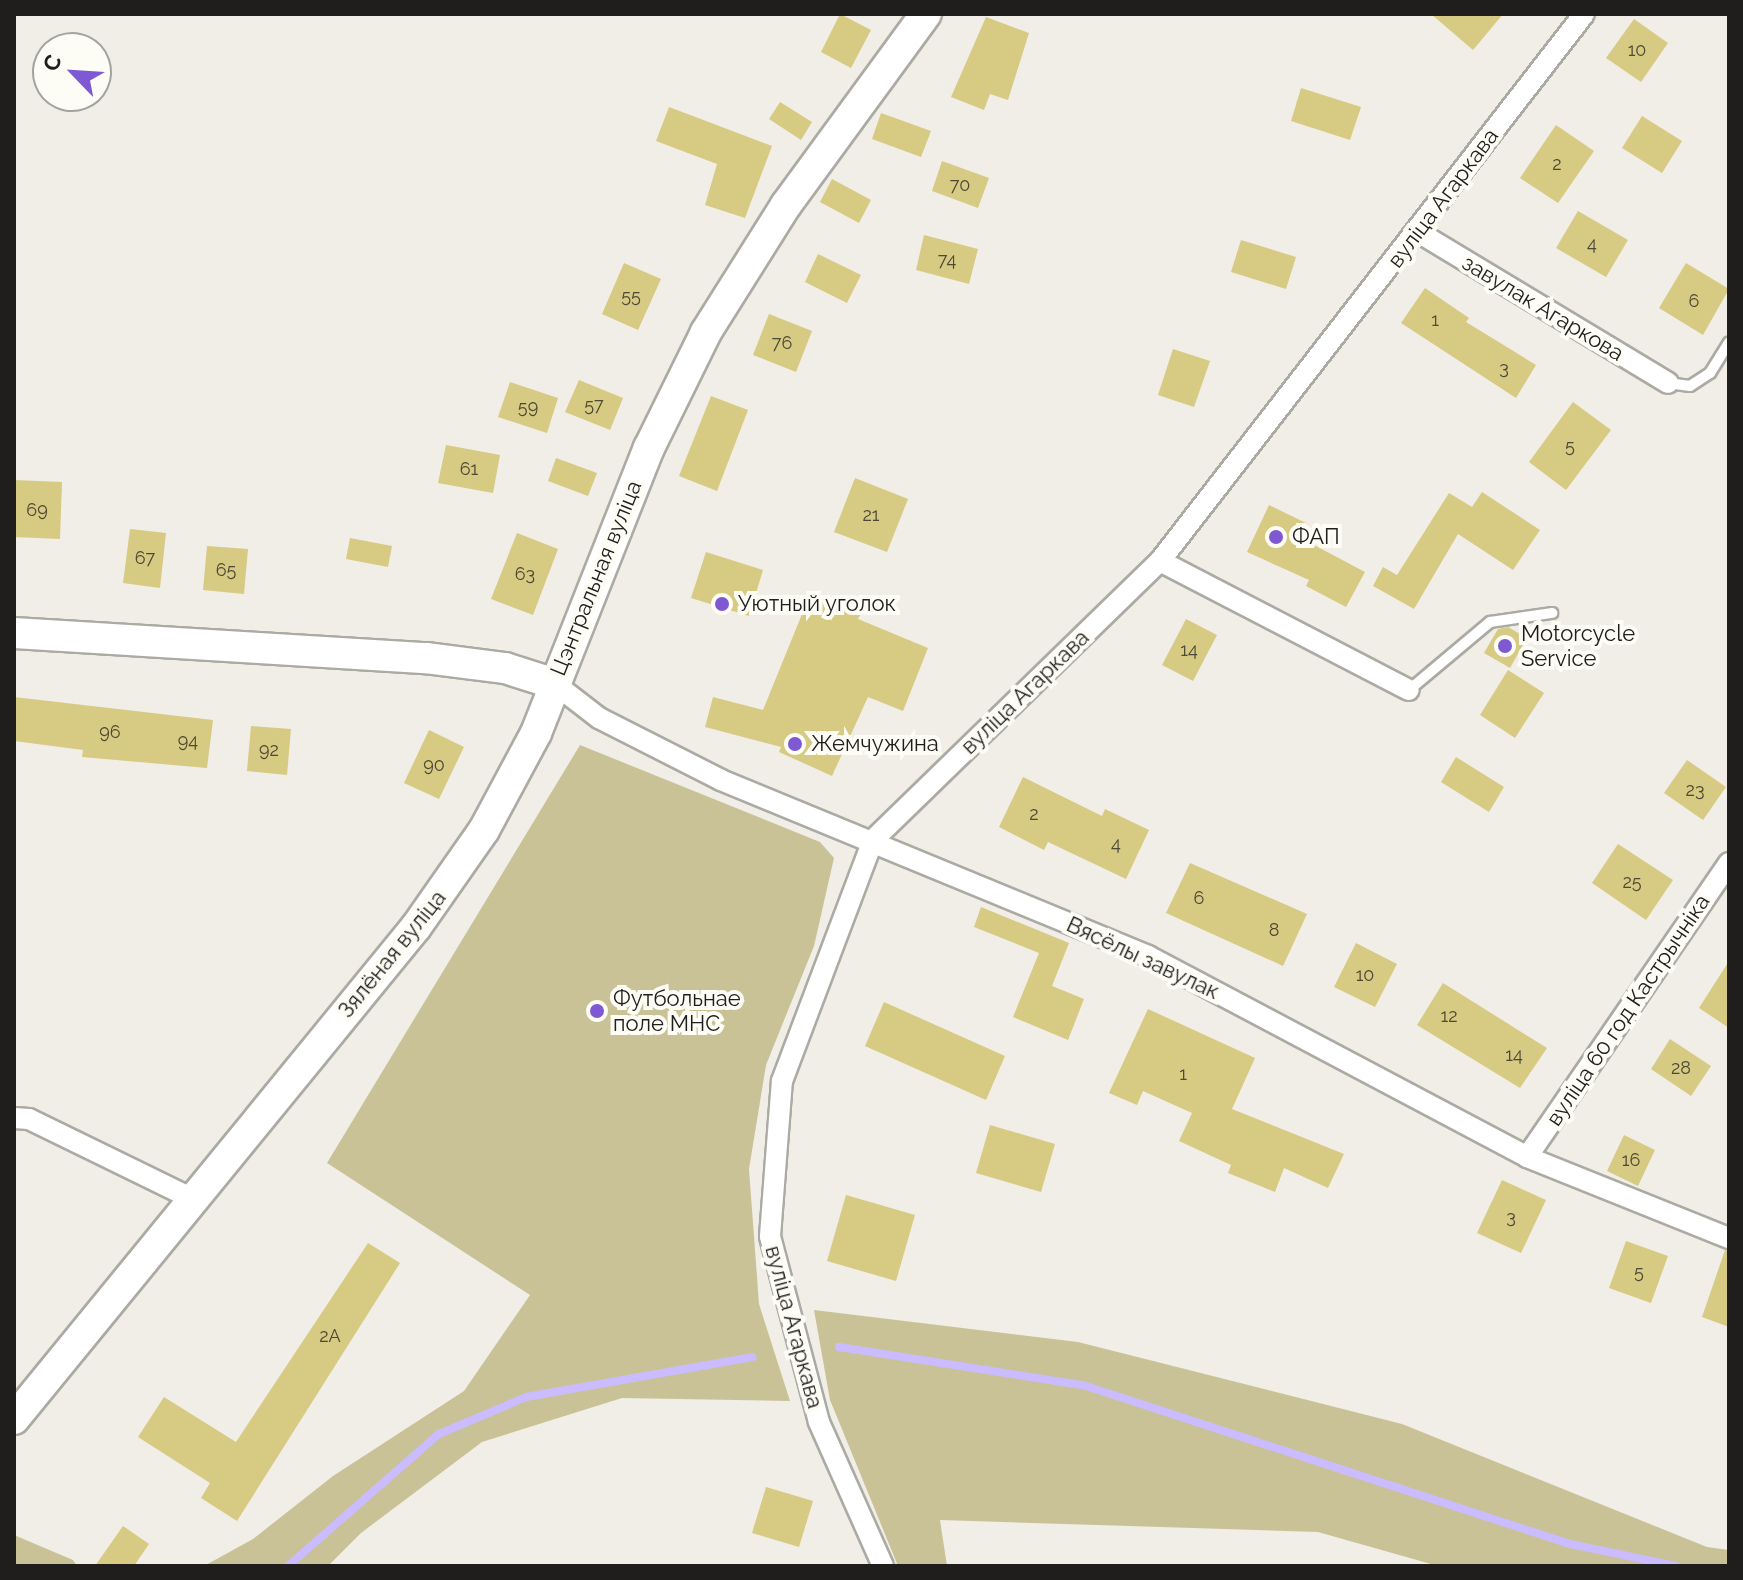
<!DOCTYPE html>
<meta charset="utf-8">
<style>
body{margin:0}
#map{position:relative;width:1743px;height:1580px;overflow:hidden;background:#f0eee7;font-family:Raleway,sans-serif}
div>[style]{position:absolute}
.green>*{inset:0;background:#cac297}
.stream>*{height:8px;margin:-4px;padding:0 4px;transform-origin:4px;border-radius:4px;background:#cabcfe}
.building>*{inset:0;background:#d7ca82}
.roads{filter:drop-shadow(2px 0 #abaaa3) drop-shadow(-2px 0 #abaaa3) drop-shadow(0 2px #abaaa3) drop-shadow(0 -2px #abaaa3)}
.lane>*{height:10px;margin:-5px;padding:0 5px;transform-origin:5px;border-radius:5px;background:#fff}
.street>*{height:20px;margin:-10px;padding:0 10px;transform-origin:10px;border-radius:10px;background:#fff}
.secondary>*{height:30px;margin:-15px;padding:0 15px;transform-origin:15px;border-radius:15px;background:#fff}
.dots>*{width:22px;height:22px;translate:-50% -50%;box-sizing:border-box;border:4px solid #fdfcf5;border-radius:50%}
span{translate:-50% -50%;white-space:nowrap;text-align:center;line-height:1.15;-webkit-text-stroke:8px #fdfcf5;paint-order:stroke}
.number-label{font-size:18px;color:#4d4936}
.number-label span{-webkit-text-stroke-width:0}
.street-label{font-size:22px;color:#1f1e1c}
.poi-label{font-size:22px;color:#1f1e1c}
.left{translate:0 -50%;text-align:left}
.frame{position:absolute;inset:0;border:16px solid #1f1e1c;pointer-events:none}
.north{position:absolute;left:32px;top:32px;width:80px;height:80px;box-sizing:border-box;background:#fdfcf5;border:2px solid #a4a39e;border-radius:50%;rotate:295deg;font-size:22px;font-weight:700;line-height:32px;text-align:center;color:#1f1e1c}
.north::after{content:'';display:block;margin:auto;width:28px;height:36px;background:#7f59d3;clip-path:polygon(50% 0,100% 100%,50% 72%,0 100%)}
</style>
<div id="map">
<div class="green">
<i style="clip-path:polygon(580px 745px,820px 842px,834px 858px,814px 946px,766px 1065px,749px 1169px,759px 1304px,790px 1401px,622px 1398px,482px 1442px,361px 1533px,328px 1566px,204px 1566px,253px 1539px,333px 1476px,464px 1391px,530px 1295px,327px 1163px)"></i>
<i style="clip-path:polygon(814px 1310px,1078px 1342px,1402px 1424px,1707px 1547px,1729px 1550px,1729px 1566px,1438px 1566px,1318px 1532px,940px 1520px,947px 1566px,898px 1566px,830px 1400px)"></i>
<i style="clip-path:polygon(14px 1535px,73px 1560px,77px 1566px,14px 1566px)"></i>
</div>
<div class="stream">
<i style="left:839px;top:1347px;width:247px;rotate:8.9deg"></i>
<i style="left:1083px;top:1385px;width:512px;rotate:18.08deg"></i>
<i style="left:1570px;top:1544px;width:108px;rotate:11.7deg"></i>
<i style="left:288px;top:1566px;width:201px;rotate:-41.2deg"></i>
<i style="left:439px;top:1434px;width:95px;rotate:-23deg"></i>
<i style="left:526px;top:1397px;width:230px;rotate:-10deg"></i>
</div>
<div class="building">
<i style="clip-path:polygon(840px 14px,871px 30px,851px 68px,821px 52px)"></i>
<i style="clip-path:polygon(1431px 14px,1503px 14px,1473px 50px)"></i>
<i style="clip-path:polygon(986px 17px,1029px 33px,1008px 100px,990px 94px,984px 110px,951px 97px)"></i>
<i style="clip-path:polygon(1634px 19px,1668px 43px,1641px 82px,1606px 58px)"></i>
<i style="clip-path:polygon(1301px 88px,1361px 107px,1350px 140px,1291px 121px)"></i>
<i style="clip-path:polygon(780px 102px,812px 122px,801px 140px,769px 119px)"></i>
<i style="clip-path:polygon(669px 107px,772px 146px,745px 218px,705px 205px,717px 164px,656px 141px)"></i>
<i style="clip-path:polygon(881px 113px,931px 131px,921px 157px,872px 139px)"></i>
<i style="clip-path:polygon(1642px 116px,1682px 141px,1662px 173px,1622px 148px)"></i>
<i style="clip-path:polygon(1556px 125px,1594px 151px,1558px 203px,1520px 178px)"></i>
<i style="clip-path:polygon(942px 161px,989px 178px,978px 208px,932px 191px)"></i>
<i style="clip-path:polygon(832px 179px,871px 200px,859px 223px,820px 202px)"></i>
<i style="clip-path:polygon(1578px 211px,1628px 240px,1606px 277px,1556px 248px)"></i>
<i style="clip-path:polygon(924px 235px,978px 249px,969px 284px,916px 270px)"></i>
<i style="clip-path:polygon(1241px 240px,1296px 257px,1286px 289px,1231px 272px)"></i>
<i style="clip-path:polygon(818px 254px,861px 275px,847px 303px,805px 282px)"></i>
<i style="clip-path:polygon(624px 263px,661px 279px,638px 330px,602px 314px)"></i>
<i style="clip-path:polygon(1686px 263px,1729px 289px,1703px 335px,1659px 308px)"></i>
<i style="clip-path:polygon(1425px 288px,1469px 318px,1466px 322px,1536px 365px,1516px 398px,1401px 323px)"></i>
<i style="clip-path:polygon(769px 314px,812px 331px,796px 372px,753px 355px)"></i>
<i style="clip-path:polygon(1173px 349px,1210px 361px,1194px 407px,1158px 395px)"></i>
<i style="clip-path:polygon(579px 380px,623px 398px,610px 430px,565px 412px)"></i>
<i style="clip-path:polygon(510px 382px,558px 398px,547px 433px,498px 417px)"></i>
<i style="clip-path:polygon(711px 396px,748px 410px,717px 491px,679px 476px)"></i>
<i style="clip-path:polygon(1573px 402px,1611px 430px,1566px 490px,1529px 462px)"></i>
<i style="clip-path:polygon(446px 445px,500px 455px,493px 493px,438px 483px)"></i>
<i style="clip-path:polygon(556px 458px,597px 473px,588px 496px,548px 481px)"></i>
<i style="clip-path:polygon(855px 478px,908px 499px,887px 552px,834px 532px)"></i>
<i style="clip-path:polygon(14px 480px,62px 482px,60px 539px,14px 537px)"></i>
<i style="clip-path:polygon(1482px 492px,1540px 530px,1513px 570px,1458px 534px,1414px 609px,1373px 586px,1383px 567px,1397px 575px,1449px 493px,1472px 507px)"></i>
<i style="clip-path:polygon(1269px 505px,1306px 523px,1299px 537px,1365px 572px,1346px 607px,1306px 586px,1309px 580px,1247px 552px)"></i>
<i style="clip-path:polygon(130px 529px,166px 533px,160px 588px,123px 583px)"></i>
<i style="clip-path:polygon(517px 533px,558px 549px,533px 615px,491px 599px)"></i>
<i style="clip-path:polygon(350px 538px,392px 546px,388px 567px,346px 559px)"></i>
<i style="clip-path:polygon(207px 546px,248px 549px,244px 594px,203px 590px)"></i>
<i style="clip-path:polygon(706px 552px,763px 570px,749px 616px,691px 598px)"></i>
<i style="clip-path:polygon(811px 592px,861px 613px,858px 619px,928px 648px,903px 711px,868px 697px,832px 776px,779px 752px,781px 747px,705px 727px,713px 697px,763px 710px)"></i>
<i style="clip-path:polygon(1186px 619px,1217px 635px,1193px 681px,1162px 665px)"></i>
<i style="clip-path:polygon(1508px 627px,1527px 638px,1510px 668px,1484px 653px,1498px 629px)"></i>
<i style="clip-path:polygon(1508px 670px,1544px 693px,1515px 738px,1480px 715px)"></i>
<i style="clip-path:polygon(14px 697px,213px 720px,207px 768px,82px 757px,83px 750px,14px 741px)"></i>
<i style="clip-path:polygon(251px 726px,291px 729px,287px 775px,247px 771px)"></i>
<i style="clip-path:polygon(429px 730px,464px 747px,439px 799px,404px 783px)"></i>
<i style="clip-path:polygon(1456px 757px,1504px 787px,1489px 812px,1441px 782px)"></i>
<i style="clip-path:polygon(1687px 760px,1726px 787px,1703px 820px,1664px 793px)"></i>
<i style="clip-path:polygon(1023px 777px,1102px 816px,1105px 809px,1149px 830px,1126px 879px,1048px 842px,1044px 850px,999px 827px)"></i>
<i style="clip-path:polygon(1618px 844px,1673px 880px,1646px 920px,1592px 883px)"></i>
<i style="clip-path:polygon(1190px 863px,1307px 914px,1283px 966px,1166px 913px)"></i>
<i style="clip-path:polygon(981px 907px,1069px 943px,1052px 986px,1084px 999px,1068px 1040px,1013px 1017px,1039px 953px,974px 927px)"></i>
<i style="clip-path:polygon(1356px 943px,1397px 964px,1375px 1007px,1334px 987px)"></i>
<i style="clip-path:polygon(1729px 961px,1729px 1028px,1699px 1008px)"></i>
<i style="clip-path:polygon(1443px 983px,1547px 1048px,1520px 1088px,1417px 1025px)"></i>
<i style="clip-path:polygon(884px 1002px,1005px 1056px,986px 1100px,865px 1046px)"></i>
<i style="clip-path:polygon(1148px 1009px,1255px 1058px,1232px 1109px,1344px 1154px,1328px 1188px,1284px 1168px,1275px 1192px,1228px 1173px,1231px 1165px,1179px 1141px,1192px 1113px,1143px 1091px,1137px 1105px,1109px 1093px)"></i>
<i style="clip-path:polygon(1670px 1039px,1711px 1066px,1691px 1096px,1651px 1069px)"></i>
<i style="clip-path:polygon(990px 1125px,1055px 1144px,1041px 1192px,976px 1173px)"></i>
<i style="clip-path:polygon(1624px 1135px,1655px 1150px,1638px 1186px,1607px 1171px)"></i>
<i style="clip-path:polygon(1502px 1180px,1546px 1200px,1521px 1253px,1477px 1233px)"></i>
<i style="clip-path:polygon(846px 1195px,915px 1215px,896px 1281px,827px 1261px)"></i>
<i style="clip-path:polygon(1626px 1241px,1668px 1256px,1651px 1303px,1609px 1288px)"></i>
<i style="clip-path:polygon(368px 1243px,400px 1263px,237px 1521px,201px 1498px,210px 1483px,138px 1437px,164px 1397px,236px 1442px)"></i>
<i style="clip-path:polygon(1725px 1250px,1729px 1251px,1729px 1327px,1702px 1317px)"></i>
<i style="clip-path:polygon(766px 1487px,813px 1501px,799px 1547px,752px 1533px)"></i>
<i style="clip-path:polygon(123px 1526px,149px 1544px,134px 1566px,95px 1566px)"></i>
</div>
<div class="roads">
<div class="lane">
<i style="left:1668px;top:383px;width:22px;rotate:8deg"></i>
<i style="left:1690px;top:386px;width:24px;rotate:-33deg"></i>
<i style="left:1710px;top:373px;width:36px;rotate:-58deg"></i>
<i style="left:1409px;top:690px;width:106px;rotate:-40deg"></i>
<i style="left:1490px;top:622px;width:63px;rotate:-8.3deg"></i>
</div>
<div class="street">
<i style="left:1418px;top:232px;width:292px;rotate:31.1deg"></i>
<i style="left:1160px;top:561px;width:280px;rotate:27.4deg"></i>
<i style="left:555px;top:684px;width:56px;rotate:37.7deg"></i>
<i style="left:599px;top:718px;width:137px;rotate:26.9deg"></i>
<i style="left:721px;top:780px;width:462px;rotate:22.4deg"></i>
<i style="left:1148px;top:956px;width:429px;rotate:27.9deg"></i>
<i style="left:1527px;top:1157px;width:218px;rotate:21.9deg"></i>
<i style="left:14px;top:1118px;width:15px;rotate:4deg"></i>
<i style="left:29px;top:1119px;width:180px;rotate:26deg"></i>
<i style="left:1527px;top:1157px;width:357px;rotate:-55.5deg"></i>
<i style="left:883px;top:1566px;width:158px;rotate:-114deg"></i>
<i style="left:819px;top:1422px;width:192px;rotate:-104.8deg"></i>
<i style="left:770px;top:1236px;width:155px;rotate:-85.6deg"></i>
<i style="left:782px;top:1081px;width:258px;rotate:-69.3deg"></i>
<i style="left:873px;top:840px;width:400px;rotate:-44.2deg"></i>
<i style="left:1160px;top:561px;width:692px;rotate:-52.22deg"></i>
</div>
<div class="secondary">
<i style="left:14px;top:633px;width:413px;rotate:3.5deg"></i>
<i style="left:426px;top:658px;width:80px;rotate:7.2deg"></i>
<i style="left:505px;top:668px;width:52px;rotate:17.7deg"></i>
<i style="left:14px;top:1419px;width:635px;rotate:-50.75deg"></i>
<i style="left:416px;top:927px;width:118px;rotate:-55deg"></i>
<i style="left:484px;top:830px;width:110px;rotate:-61.8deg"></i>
<i style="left:536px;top:733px;width:307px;rotate:-68.4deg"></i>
<i style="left:649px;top:448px;width:129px;rotate:-63.8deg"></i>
<i style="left:706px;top:332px;width:150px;rotate:-57.8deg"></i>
<i style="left:786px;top:205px;width:237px;rotate:-53.8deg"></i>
</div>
</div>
<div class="dots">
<i style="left:1276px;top:537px;background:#7f59d3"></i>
<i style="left:722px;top:604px;background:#7f59d3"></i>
<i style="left:1505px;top:646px;background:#7f59d3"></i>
<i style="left:795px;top:744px;background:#7f59d3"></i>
<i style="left:597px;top:1011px;background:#7f59d3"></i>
</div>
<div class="number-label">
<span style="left:1637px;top:50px">10</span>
<span style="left:1557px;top:164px">2</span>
<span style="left:960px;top:185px">70</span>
<span style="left:1592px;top:244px">4</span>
<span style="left:947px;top:260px">74</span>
<span style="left:631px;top:296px">55</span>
<span style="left:1694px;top:301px">6</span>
<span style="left:1435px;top:320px">1</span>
<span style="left:782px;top:343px">76</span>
<span style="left:1504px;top:368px">3</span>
<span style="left:594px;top:405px">57</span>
<span style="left:528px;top:407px">59</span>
<span style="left:1570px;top:446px">5</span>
<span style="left:469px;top:469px">61</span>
<span style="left:37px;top:510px">69</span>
<span style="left:871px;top:515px">21</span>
<span style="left:145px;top:558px">67</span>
<span style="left:226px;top:570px">65</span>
<span style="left:525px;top:574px">63</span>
<span style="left:1189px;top:650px">14</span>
<span style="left:110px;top:732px">96</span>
<span style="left:188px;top:741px">94</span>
<span style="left:269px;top:750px">92</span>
<span style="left:434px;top:765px">90</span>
<span style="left:1695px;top:790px">23</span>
<span style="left:1034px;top:814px">2</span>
<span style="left:1116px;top:844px">4</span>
<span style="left:1632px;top:882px">25</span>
<span style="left:1199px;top:898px">6</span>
<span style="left:1274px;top:930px">8</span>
<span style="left:1365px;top:975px">10</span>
<span style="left:1449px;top:1016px">12</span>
<span style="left:1514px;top:1055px">14</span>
<span style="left:1681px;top:1068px">28</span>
<span style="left:1183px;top:1074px">1</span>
<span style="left:1631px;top:1160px">16</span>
<span style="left:1511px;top:1217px">3</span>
<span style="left:1639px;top:1272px">5</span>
<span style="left:330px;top:1336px">2А</span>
</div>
<div class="street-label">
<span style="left:1443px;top:198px;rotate:-53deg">вуліца Агаркава</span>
<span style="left:1543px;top:308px;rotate:31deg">завулак Агаркова</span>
<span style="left:596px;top:578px;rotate:-68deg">Цэнтральная вуліца</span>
<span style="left:1025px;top:692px;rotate:-44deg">вуліца Агаркава</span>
<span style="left:392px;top:954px;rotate:-51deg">Зялёная вуліца</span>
<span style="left:1143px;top:958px;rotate:25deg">Вясёлы завулак</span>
<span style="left:1628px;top:1010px;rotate:-56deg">вуліца 60 год Кастрычніка</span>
<span style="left:794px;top:1327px;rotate:75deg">вуліца Агаркава</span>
</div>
<div class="poi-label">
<span class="left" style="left:1292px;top:537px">ФАП</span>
<span class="left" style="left:738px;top:604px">Уютный уголок</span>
<span class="left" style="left:1521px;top:646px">Motorcycle<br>Service</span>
<span class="left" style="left:811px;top:744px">Жемчужина</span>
<span class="left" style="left:613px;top:1011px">Футбольнае<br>поле МНС</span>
</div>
<div class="frame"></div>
<div class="north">С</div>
</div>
